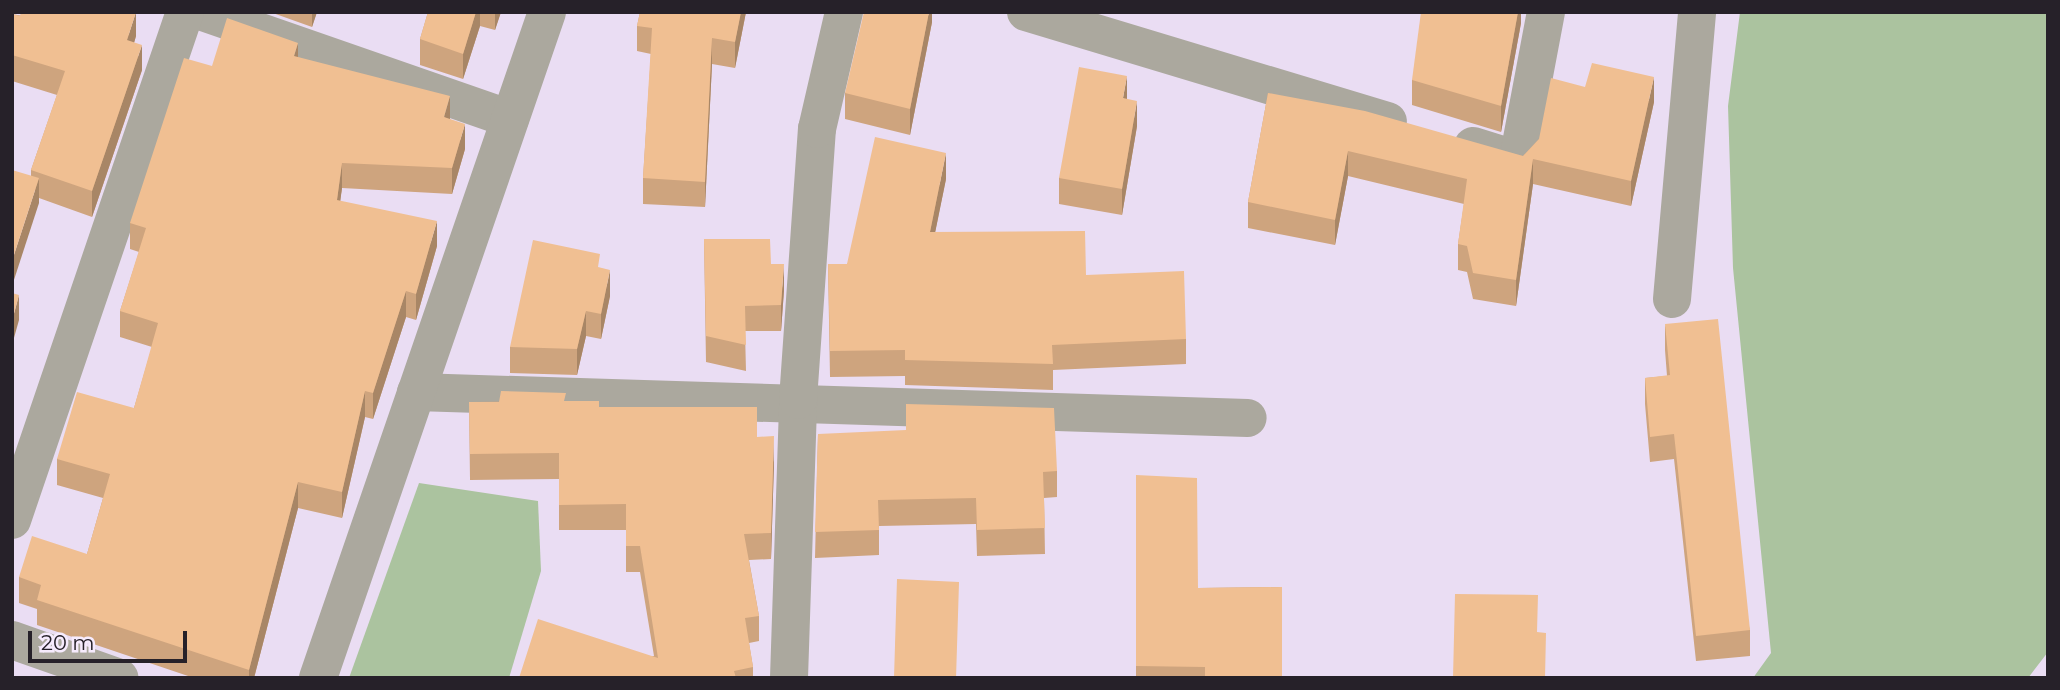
<!DOCTYPE html>
<style>
body{margin:0}
#map{position:relative;width:2060px;height:690px;overflow:hidden;background:#eaddf3;font-family:Montserrat,sans-serif}
div>[style]{position:absolute}
.green>*{inset:0;background:#abc39f}
.minor>*{height:38px;margin:-19px;padding:0 19px;transform-origin:19px;border-radius:19px;background:#aba89e}
.wall>*{inset:0;background:#cea47e}
.shaded-wall>*{inset:0;background:#a88666}
.building>*{inset:0;background:#f0bf92}
span{translate:-50% -50%;white-space:nowrap;text-align:center;line-height:1.15;-webkit-text-stroke:6px #f6ebfd;paint-order:stroke}
.frame{position:absolute;inset:0;border:14px solid #262129;pointer-events:none}
.scale{position:absolute;left:28px;top:631px;width:159px;height:32px;box-sizing:border-box;border:4px solid #262129;border-top:0;padding-left:9px;font-size:21px;line-height:24px;white-space:nowrap;color:#262129;-webkit-text-stroke:5px #f6ebfd;paint-order:stroke}
</style>
<div id="map">
<div class="green">
<i style="clip-path:polygon(1740px 12px,2048px 12px,2048px 652px,2028px 678px,1753px 678px,1771px 653px,1733px 268px,1728px 106px)"></i>
<i style="clip-path:polygon(419px 483px,538px 501px,541px 571px,509px 678px,349px 678px)"></i>
</div>
<div class="minor">
<i style="left:203px;top:12px;width:325px;rotate:19.2deg"></i>
<i style="left:1026px;top:12px;width:378px;rotate:16.8deg"></i>
<i style="left:1473px;top:146px;width:47px;rotate:17.3deg"></i>
<i style="left:1518px;top:160px;width:151px;rotate:-79.3deg"></i>
<i style="left:1672px;top:299px;width:288px;rotate:-85deg"></i>
<i style="left:416px;top:392px;width:832px;rotate:1.79deg"></i>
<i style="left:12px;top:520px;width:537px;rotate:-71.19deg"></i>
<i style="left:12px;top:640px;width:114px;rotate:19.4deg"></i>
<i style="left:318px;top:678px;width:704px;rotate:-71.02deg"></i>
<i style="left:789px;top:678px;width:278px;rotate:-88.1deg"></i>
<i style="left:798px;top:400px;width:272px;rotate:-86deg"></i>
<i style="left:817px;top:129px;width:120px;rotate:-77deg"></i>
</div>
<div class="wall">
<i style="clip-path:polygon(270px 12px,317px 12px,312px 27px)"></i>
<i style="clip-path:polygon(428px 12px,501px 12px,495px 30px,480px 26px,463px 79px,420px 65px,420px 39px)"></i>
<i style="clip-path:polygon(640px 12px,746px 12px,735px 68px,712px 64px,705px 207px,643px 204px,643px 178px,651px 54px,637px 51px,637px 26px)"></i>
<i style="clip-path:polygon(932px 12px,932px 22px,910px 135px,845px 119px,845px 93px)"></i>
<i style="clip-path:polygon(1521px 12px,1521px 23px,1501px 132px,1412px 105px,1412px 80px)"></i>
<i style="clip-path:polygon(12px 14px,136px 36px,134px 43px,142px 70px,92px 217px,39px 198px,39px 203px,31px 176px,31px 170px,57px 95px,12px 81px)"></i>
<i style="clip-path:polygon(298px 57px,450px 119px,465px 149px,452px 194px,342px 188px,340px 201px,437px 246px,416px 320px,406px 317px,373px 419px,365px 417px,342px 518px,298px 508px,254px 678px,194px 678px,37px 625px,37px 609px,19px 603px,19px 577px,87px 554px,103px 498px,57px 485px,57px 459px,134px 408px,152px 347px,120px 337px,120px 311px,139px 252px,130px 249px,130px 223px,212px 66px)"></i>
<i style="clip-path:polygon(1585px 87px,1654px 102px,1631px 206px,1533px 184px,1516px 306px,1473px 299px,1467px 272px,1458px 270px,1458px 244px,1464px 204px,1348px 176px,1335px 245px,1248px 228px,1248px 202px,1268px 93px,1523px 156px,1539px 139px)"></i>
<i style="clip-path:polygon(1127px 99px,1137px 126px,1122px 215px,1059px 204px,1059px 178px)"></i>
<i style="clip-path:polygon(946px 179px,935px 232px,1086px 275px,1186px 339px,1186px 364px,1053px 370px,1053px 390px,905px 385px,905px 376px,830px 377px,828px 264px,847px 264px)"></i>
<i style="clip-path:polygon(704px 239px,771px 264px,784px 290px,781px 331px,745px 331px,746px 371px,706px 362px)"></i>
<i style="clip-path:polygon(600px 268px,610px 296px,601px 339px,586px 336px,577px 375px,510px 373px,510px 347px)"></i>
<i style="clip-path:polygon(1665px 324px,1750px 630px,1750px 656px,1696px 661px,1674px 459px,1650px 462px,1645px 404px,1645px 378px,1667px 376px,1665px 350px)"></i>
<i style="clip-path:polygon(566px 401px,757px 437px,774px 462px,771px 559px,749px 560px,759px 616px,759px 641px,749px 643px,753px 667px,753px 678px,519px 678px,654px 656px,640px 572px,626px 572px,626px 530px,559px 530px,559px 479px,470px 480px,469px 402px)"></i>
<i style="clip-path:polygon(818px 434px,1057px 471px,1057px 497px,1044px 498px,1045px 554px,977px 556px,976px 524px,879px 526px,879px 555px,815px 558px)"></i>
<i style="clip-path:polygon(1136px 475px,1198px 588px,1282px 587px,1282px 678px,1136px 678px)"></i>
</div>
<div class="shaded-wall">
<i style="clip-path:polygon(136px 12px,136px 36px,127px 66px,127px 40px)"></i>
<i style="clip-path:polygon(312px 12px,317px 12px,312px 27px)"></i>
<i style="clip-path:polygon(476px 12px,480px 12px,480px 26px,463px 79px,463px 54px)"></i>
<i style="clip-path:polygon(495px 12px,501px 12px,495px 30px)"></i>
<i style="clip-path:polygon(741px 12px,746px 12px,735px 68px,735px 42px)"></i>
<i style="clip-path:polygon(929px 12px,932px 12px,932px 22px,910px 135px,910px 109px)"></i>
<i style="clip-path:polygon(1518px 12px,1521px 12px,1521px 23px,1501px 132px,1501px 106px)"></i>
<i style="clip-path:polygon(712px 38px,712px 64px,705px 207px,705px 182px)"></i>
<i style="clip-path:polygon(298px 43px,298px 68px,294px 56px)"></i>
<i style="clip-path:polygon(142px 45px,142px 70px,92px 217px,92px 191px)"></i>
<i style="clip-path:polygon(1127px 76px,1127px 102px,1123px 98px)"></i>
<i style="clip-path:polygon(1654px 77px,1654px 102px,1631px 206px,1631px 181px)"></i>
<i style="clip-path:polygon(450px 96px,450px 121px,444px 117px)"></i>
<i style="clip-path:polygon(1137px 101px,1137px 126px,1122px 215px,1122px 189px)"></i>
<i style="clip-path:polygon(465px 124px,465px 149px,452px 194px,452px 168px)"></i>
<i style="clip-path:polygon(1348px 151px,1348px 176px,1335px 245px,1335px 220px)"></i>
<i style="clip-path:polygon(946px 153px,946px 179px,930px 258px,930px 232px)"></i>
<i style="clip-path:polygon(1533px 159px,1533px 184px,1516px 306px,1516px 280px)"></i>
<i style="clip-path:polygon(342px 163px,342px 188px,337px 226px,337px 200px)"></i>
<i style="clip-path:polygon(39px 178px,39px 203px,12px 286px,12px 261px)"></i>
<i style="clip-path:polygon(437px 221px,437px 246px,416px 320px,416px 294px)"></i>
<i style="clip-path:polygon(784px 264px,784px 290px,781px 331px,781px 305px)"></i>
<i style="clip-path:polygon(610px 270px,610px 296px,601px 339px,601px 314px)"></i>
<i style="clip-path:polygon(406px 291px,406px 317px,373px 419px,373px 393px)"></i>
<i style="clip-path:polygon(19px 295px,19px 320px,12px 345px,12px 321px)"></i>
<i style="clip-path:polygon(586px 311px,586px 336px,577px 375px,577px 349px)"></i>
<i style="clip-path:polygon(365px 391px,365px 417px,342px 518px,342px 492px)"></i>
<i style="clip-path:polygon(774px 436px,774px 462px,771px 559px,771px 533px)"></i>
<i style="clip-path:polygon(298px 482px,298px 508px,254px 678px,249px 678px,249px 670px)"></i>
</div>
<div class="building">
<i style="clip-path:polygon(21px 12px,136px 12px,127px 40px,142px 45px,92px 191px,31px 170px,65px 71px,12px 55px,12px 14px,20px 16px)"></i>
<i style="clip-path:polygon(428px 12px,476px 12px,463px 54px,420px 39px)"></i>
<i style="clip-path:polygon(640px 12px,741px 12px,735px 42px,712px 38px,705px 182px,643px 178px,652px 28px,637px 26px)"></i>
<i style="clip-path:polygon(864px 12px,929px 12px,910px 109px,845px 93px)"></i>
<i style="clip-path:polygon(1421px 12px,1518px 12px,1501px 106px,1412px 80px)"></i>
<i style="clip-path:polygon(227px 18px,298px 43px,294px 56px,450px 96px,444px 117px,465px 124px,452px 168px,342px 163px,337px 200px,437px 221px,416px 294px,406px 291px,373px 393px,365px 391px,342px 492px,298px 482px,249px 670px,37px 600px,41px 585px,19px 577px,32px 536px,87px 554px,110px 474px,57px 459px,77px 392px,134px 408px,158px 323px,120px 311px,146px 228px,130px 223px,184px 58px,212px 66px)"></i>
<i style="clip-path:polygon(1592px 63px,1654px 77px,1631px 181px,1533px 159px,1516px 280px,1473px 273px,1467px 246px,1458px 244px,1467px 179px,1348px 151px,1335px 220px,1248px 202px,1268px 93px,1365px 111px,1523px 156px,1539px 139px,1551px 78px,1585px 87px)"></i>
<i style="clip-path:polygon(1079px 67px,1127px 76px,1123px 98px,1137px 101px,1122px 189px,1059px 178px)"></i>
<i style="clip-path:polygon(875px 137px,946px 153px,930px 232px,1085px 231px,1086px 275px,1184px 271px,1186px 339px,1052px 345px,1053px 364px,905px 360px,905px 350px,830px 351px,828px 264px,847px 264px)"></i>
<i style="clip-path:polygon(12px 170px,39px 178px,12px 261px)"></i>
<i style="clip-path:polygon(704px 239px,770px 239px,771px 264px,784px 264px,781px 305px,745px 306px,746px 345px,706px 336px)"></i>
<i style="clip-path:polygon(533px 240px,600px 254px,598px 267px,610px 270px,601px 314px,586px 311px,577px 349px,510px 347px)"></i>
<i style="clip-path:polygon(12px 293px,19px 295px,12px 321px)"></i>
<i style="clip-path:polygon(1718px 319px,1750px 630px,1696px 636px,1674px 434px,1650px 437px,1645px 378px,1670px 375px,1665px 324px)"></i>
<i style="clip-path:polygon(501px 391px,566px 393px,564px 401px,599px 401px,599px 407px,757px 407px,757px 437px,774px 436px,771px 533px,744px 534px,759px 616px,745px 618px,753px 667px,734px 671px,736px 678px,519px 678px,538px 619px,658px 658px,640px 546px,626px 546px,626px 504px,559px 505px,559px 453px,470px 454px,469px 402px,499px 402px)"></i>
<i style="clip-path:polygon(906px 404px,1054px 408px,1057px 471px,1043px 472px,1045px 528px,977px 530px,976px 498px,878px 500px,879px 530px,815px 532px,818px 434px,906px 430px)"></i>
<i style="clip-path:polygon(1136px 475px,1197px 478px,1198px 588px,1282px 587px,1282px 676px,1205px 676px,1205px 667px,1136px 666px)"></i>
<i style="clip-path:polygon(897px 579px,959px 582px,956px 678px,894px 678px)"></i>
<i style="clip-path:polygon(1455px 594px,1538px 595px,1537px 632px,1546px 633px,1545px 678px,1453px 678px)"></i>
</div>
<div class="frame"></div>
<div class="scale">20 m</div>
</div>
